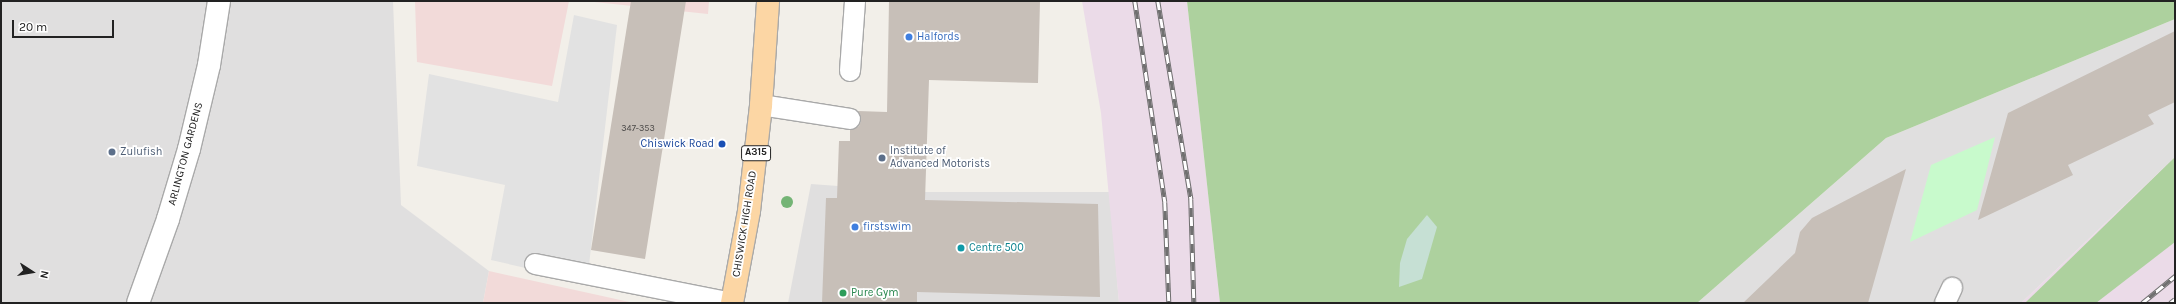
<!DOCTYPE html>
<style>
body{margin:0}
#map{position:relative;width:2176px;height:304px;overflow:hidden;background:#f2efe9;font-family:Karla,sans-serif}
div>[style]{position:absolute}
.residential>*{inset:0;background:#e0dfdf}
.commercial>*{inset:0;background:#f2dad9}
.industrial>*{inset:0;background:#ebdbe8}
.forest>*{inset:0;background:#add19e}
.wetland>*{inset:0;background:#c6e0d4}
.park>*{inset:0;background:#c8facc}
.parking>*{inset:0;background:#e2e2e2}
.building>*{inset:0;background:#c7bfb8}
.roads{filter:drop-shadow(1px 0 #a9a9a9) drop-shadow(-1px 0 #a9a9a9) drop-shadow(0 1px #a9a9a9) drop-shadow(0 -1px #a9a9a9)}
.service>*{height:20px;margin:-10px;padding:0 10px;transform-origin:10px;border-radius:10px;background:#fff}
.minor>*{height:22px;margin:-11px;padding:0 11px;transform-origin:11px;border-radius:11px;background:#fff}
.primary>*{height:22px;margin:-11px;padding:0 11px;transform-origin:11px;border-radius:11px;background:#fcd6a4}
.rail>*{height:4.5px;margin-top:-2.25px;transform-origin:0;background:repeating-linear-gradient(90deg,#fff 0 9px,#707070 0 18px);box-sizing:border-box;border-block:1px solid #707070}
.trees>*{width:12px;height:12px;margin:-6px;border-radius:50%;background:#74b475}
.dots>*{width:11px;height:11px;translate:-50% -50%;box-sizing:border-box;border:2px solid #fff;border-radius:50%}
span{translate:-50% -50%;white-space:nowrap;text-align:center;line-height:1.15;-webkit-text-stroke:3.5px #fff;paint-order:stroke}
.number-label{font-size:9px;color:#4b4948}
.number-label span{-webkit-text-stroke-width:0}
.shield-label span{padding:1px 3px;background:#fff;border:1px solid;border-radius:3px;-webkit-text-stroke-width:0}
.shield-label{font-size:10px;color:#222;font-weight:700}
.shop-label{font-size:11px;color:#366cbe}
.left{translate:0 -50%;text-align:left}
.transit-label{font-size:11px;color:#164399}
.right{translate:-100% -50%;text-align:right}
.service-label{font-size:11px;color:#4e5e75}
.street-label{font-size:11px;color:#222}
.culture-label{font-size:11px;color:#0d838f}
.leisure-label{font-size:11px;color:#27864d}
.frame{position:absolute;inset:0;border:2px solid #222;pointer-events:none}
.north{position:absolute;left:12px;top:252px;width:40px;height:40px;-webkit-text-stroke:3px #fff;paint-order:stroke;rotate:102deg;font-size:11px;font-weight:700;line-height:16px;text-align:center;color:#222}
.north::after{content:'';display:block;margin:auto;width:14px;height:18px;background:#222;clip-path:polygon(50% 0,100% 100%,50% 72%,0 100%)}
.scale{position:absolute;left:12px;top:20px;width:102px;height:18px;box-sizing:border-box;border:2px solid #222;border-top:0;padding-left:5px;font-size:12px;line-height:14px;white-space:nowrap;color:#222;-webkit-text-stroke:3px #fff;paint-order:stroke}
</style>
<div id="map">
<div class="residential">
<i style="clip-path:polygon(1px 1px,393px 1px,401px 205px,489px 271px,483px 303px,1px 303px)"></i>
<i style="clip-path:polygon(2175px 19px,2175px 157px,2021px 303px,1697px 303px,1886px 138px)"></i>
<i style="clip-path:polygon(811px 184px,919px 192px,1110px 192px,1119px 303px,788px 303px)"></i>
</div>
<div class="commercial">
<i style="clip-path:polygon(415px 1px,569px 1px,552px 86px,417px 62px)"></i>
<i style="clip-path:polygon(585px 1px,709px 1px,708px 14px)"></i>
<i style="clip-path:polygon(489px 271px,634px 303px,483px 303px)"></i>
</div>
<div class="industrial">
<i style="clip-path:polygon(1082px 1px,1187px 1px,1220px 303px,1119px 303px,1101px 113px)"></i>
<i style="clip-path:polygon(2175px 157px,2175px 303px,2021px 303px,2174px 158px)"></i>
</div>
<div class="forest">
<i style="clip-path:polygon(1187px 1px,2175px 1px,2175px 19px,1886px 138px,1697px 303px,1220px 303px)"></i>
<i style="clip-path:polygon(2175px 157px,2175px 242px,2096px 303px,2025px 303px)"></i>
</div>
<div class="wetland">
<i style="clip-path:polygon(1427px 215px,1437px 227px,1422px 279px,1399px 287px,1400px 263px,1407px 239px)"></i>
</div>
<div class="park">
<i style="clip-path:polygon(1995px 137px,1977px 210px,1910px 242px,1931px 165px)"></i>
</div>
<div class="parking">
<i style="clip-path:polygon(574px 15px,617px 25px,587px 282px,491px 260px,505px 185px,417px 166px,429px 74px,558px 102px)"></i>
</div>
<div class="building">
<i style="clip-path:polygon(631px 1px,686px 1px,645px 259px,591px 250px)"></i>
<i style="clip-path:polygon(889px 1px,1040px 1px,1038px 83px,929px 80px,925px 200px,1098px 204px,1100px 297px,917px 292px,917px 303px,822px 303px,826px 198px,837px 198px,839px 141px,850px 141px,850px 130px,859px 126px,861px 121px,858px 111px,887px 112px)"></i>
<i style="clip-path:polygon(2175px 31px,2175px 102px,2148px 115px,2154px 124px,2068px 165px,2073px 175px,1978px 220px,2008px 113px)"></i>
<i style="clip-path:polygon(1906px 169px,1868px 303px,1743px 303px,1795px 253px,1800px 232px,1812px 218px)"></i>
</div>
<div class="roads">
<div class="service">
<i style="left:850px;top:71px;width:70px;rotate:-85.9deg"></i>
<i style="left:761px;top:105px;width:90px;rotate:8.9deg"></i>
<i style="left:535px;top:264px;width:201px;rotate:11.2deg"></i>
<i style="left:1945px;top:303px;width:17px;rotate:-65deg"></i>
</div>
<div class="minor">
<i style="left:138px;top:303px;width:89px;rotate:-70.3deg"></i>
<i style="left:168px;top:219px;width:73px;rotate:-73.3deg"></i>
<i style="left:189px;top:149px;width:86px;rotate:-76.6deg"></i>
<i style="left:209px;top:65px;width:65px;rotate:-81.1deg"></i>
</div>
<div class="primary">
<i style="left:732px;top:303px;width:94px;rotate:-79.5deg"></i>
<i style="left:749px;top:211px;width:107px;rotate:-83.5deg"></i>
<i style="left:761px;top:105px;width:104px;rotate:-86.1deg"></i>
</div>
</div>
<div class="rail">
<i style="left:1135px;top:1px;width:203px;rotate:81.5deg"></i>
<i style="left:1165px;top:202px;width:101px;rotate:87.7deg"></i>
<i style="left:1158px;top:1px;width:201px;rotate:80.5deg"></i>
<i style="left:1191px;top:199px;width:104px;rotate:88.3deg"></i>
<i style="left:2142px;top:303px;width:43px;rotate:-39.3deg"></i>
<i style="left:2170px;top:303px;width:6px;rotate:-39deg"></i>
</div>
<div class="trees">
<i style="left:787px;top:202px"></i>
</div>
<div class="dots">
<i style="left:909px;top:37px;background:#3f7fe0"></i>
<i style="left:722px;top:144px;background:#1a4fb4"></i>
<i style="left:112px;top:152px;background:#5c6f8a"></i>
<i style="left:882px;top:158px;background:#5c6f8a"></i>
<i style="left:855px;top:227px;background:#3f7fe0"></i>
<i style="left:961px;top:248px;background:#0f9aa8"></i>
<i style="left:843px;top:293px;background:#2e9e5b"></i>
</div>
<div class="number-label">
<span style="left:638px;top:128px">347-353</span>
</div>
<div class="shield-label">
<span style="left:756px;top:153px">A315</span>
</div>
<div class="shop-label">
<span class="left" style="left:917px;top:37px">Halfords</span>
<span class="left" style="left:863px;top:227px">firstswim</span>
</div>
<div class="transit-label">
<span class="right" style="left:714px;top:144px">Chiswick Road</span>
</div>
<div class="service-label">
<span class="left" style="left:120px;top:152px">Zulufish</span>
<span class="left" style="left:890px;top:158px">Institute of<br>Advanced Motorists</span>
</div>
<div class="street-label">
<span style="left:186px;top:154px;rotate:-75deg">ARLINGTON GARDENS</span>
<span style="left:745px;top:224px;rotate:-81deg">CHISWICK HIGH ROAD</span>
</div>
<div class="culture-label">
<span class="left" style="left:969px;top:248px">Centre 500</span>
</div>
<div class="leisure-label">
<span class="left" style="left:851px;top:293px">Pure Gym</span>
</div>
<div class="frame"></div>
<div class="north">N</div>
<div class="scale">20 m</div>
</div>
